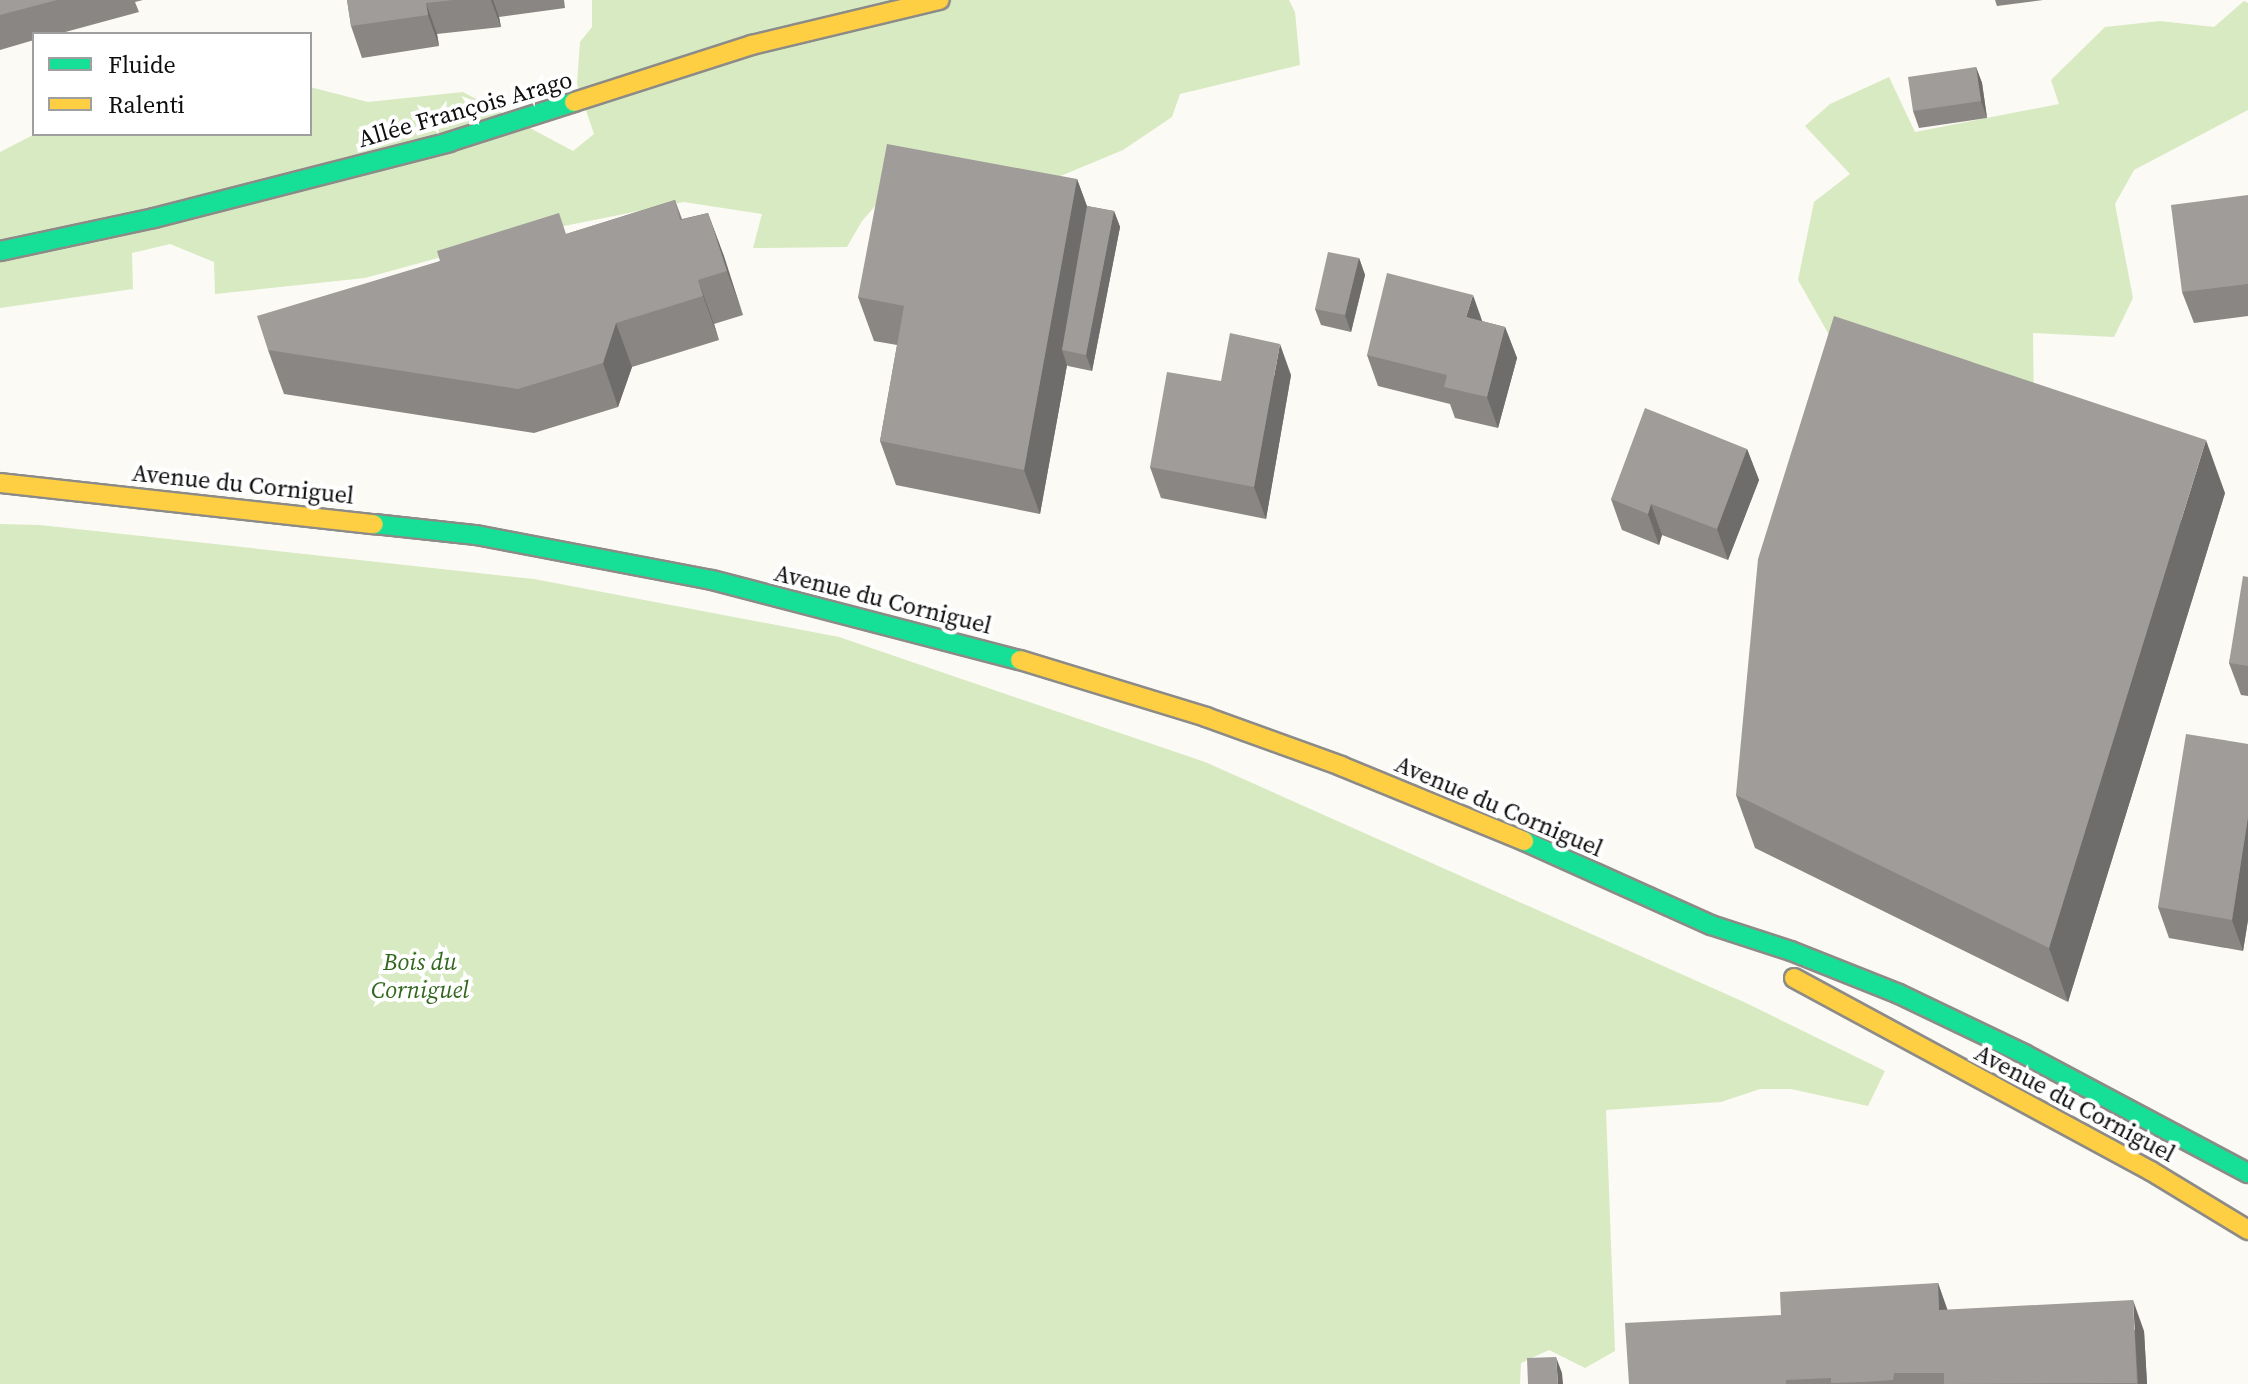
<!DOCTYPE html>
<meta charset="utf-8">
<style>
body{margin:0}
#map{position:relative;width:2248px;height:1384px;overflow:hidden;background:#fcfaf4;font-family:"Source Serif 4",serif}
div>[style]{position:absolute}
.forest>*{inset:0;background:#d8eac1}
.roads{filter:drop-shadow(2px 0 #8c8b88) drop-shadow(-2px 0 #8c8b88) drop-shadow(0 2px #8c8b88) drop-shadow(0 -2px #8c8b88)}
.fast>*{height:18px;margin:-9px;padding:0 9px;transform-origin:9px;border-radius:9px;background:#16e098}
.slow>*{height:18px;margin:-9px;padding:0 9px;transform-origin:9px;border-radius:9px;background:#ffcf43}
.wall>*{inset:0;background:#898684}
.shaded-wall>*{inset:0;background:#6f6d6b}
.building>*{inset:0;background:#9f9c99}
span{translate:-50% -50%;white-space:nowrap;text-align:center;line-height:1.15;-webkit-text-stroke:8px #fff;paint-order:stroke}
.street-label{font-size:24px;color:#0e0e0e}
.park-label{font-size:24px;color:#32681d;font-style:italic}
.legend{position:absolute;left:32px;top:32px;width:280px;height:104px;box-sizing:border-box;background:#fff;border:2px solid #9f9f9f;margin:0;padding:10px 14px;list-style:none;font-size:24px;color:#0e0e0e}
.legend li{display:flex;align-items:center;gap:16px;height:40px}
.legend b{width:40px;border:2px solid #9f9f9f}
</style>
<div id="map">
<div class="forest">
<i style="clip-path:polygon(592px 0,1289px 0,1295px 12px,1300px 65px,1180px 94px,1172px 117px,1123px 150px,1058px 177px,897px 181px,862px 221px,847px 247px,753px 248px,762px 214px,684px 202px,529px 233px,365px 278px,215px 294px,214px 262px,170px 244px,132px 253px,133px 289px,0 308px,0 152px,35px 134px,310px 134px,310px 87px,368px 102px,463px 92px,573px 151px,594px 134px,577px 84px,580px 42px,592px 27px)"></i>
<i style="clip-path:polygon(2244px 1px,2248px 3px,2248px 110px,2134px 170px,2115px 204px,2133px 298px,2114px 337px,2033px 333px,2034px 411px,1837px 349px,1798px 280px,1814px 202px,1850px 174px,1805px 126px,1830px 104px,1889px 77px,1915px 132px,2059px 104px,2051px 80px,2105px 27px,2160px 21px,2214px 27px)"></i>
<i style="clip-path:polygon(0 524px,40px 525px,534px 579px,839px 637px,1205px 762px,1744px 1002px,1885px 1071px,1868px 1106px,1791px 1089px,1760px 1089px,1721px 1102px,1606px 1110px,1615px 1351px,1585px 1368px,1549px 1350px,1521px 1363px,1520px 1384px,0 1384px)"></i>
</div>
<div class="roads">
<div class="fast">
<i style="left:0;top:251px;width:157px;rotate:-12.1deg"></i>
<i style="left:154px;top:218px;width:305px;rotate:-14.4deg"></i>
<i style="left:449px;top:142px;width:131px;rotate:-17.7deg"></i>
<i style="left:374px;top:524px;width:103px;rotate:6.2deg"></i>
<i style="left:476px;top:535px;width:240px;rotate:10.8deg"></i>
<i style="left:712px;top:580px;width:318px;rotate:14.6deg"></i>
<i style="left:1524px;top:841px;width:205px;rotate:24.2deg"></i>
<i style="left:1711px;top:925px;width:84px;rotate:18deg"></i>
<i style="left:1791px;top:951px;width:116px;rotate:21.7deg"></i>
<i style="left:1899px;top:994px;width:139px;rotate:25.6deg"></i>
<i style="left:2024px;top:1054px;width:254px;rotate:28deg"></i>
</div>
<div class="slow">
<i style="left:574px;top:102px;width:187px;rotate:-17.8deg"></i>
<i style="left:752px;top:45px;width:193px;rotate:-13.5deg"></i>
<i style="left:0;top:483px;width:376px;rotate:6.3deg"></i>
<i style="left:1020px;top:660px;width:195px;rotate:17deg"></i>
<i style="left:1206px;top:717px;width:144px;rotate:19.9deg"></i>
<i style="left:1341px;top:766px;width:198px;rotate:22.3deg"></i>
<i style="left:1794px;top:978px;width:406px;rotate:28.4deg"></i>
<i style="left:2151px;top:1171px;width:114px;rotate:31.3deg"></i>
</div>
</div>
<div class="wall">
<i style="clip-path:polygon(0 0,143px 0,135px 2px,139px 12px,58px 34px,34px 34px,34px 40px,0 50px)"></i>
<i style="clip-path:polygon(347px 0,564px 0,565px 8px,499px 17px,501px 27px,437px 34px,439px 46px,362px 58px,351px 26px)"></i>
<i style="clip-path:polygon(1995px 0,2043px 0,1997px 6px)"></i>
<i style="clip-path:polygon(1976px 67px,1982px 83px,1987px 118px,1919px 128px,1913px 111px)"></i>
<i style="clip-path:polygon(1077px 179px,1087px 206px,1114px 211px,1120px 227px,1092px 371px,1068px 366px,1067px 365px,1040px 514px,896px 485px,880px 441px,897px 345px,874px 341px,858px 297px)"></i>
<i style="clip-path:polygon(2248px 195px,2248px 316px,2194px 323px,2182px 292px)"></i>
<i style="clip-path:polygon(675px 200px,682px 219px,708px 213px,743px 315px,714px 324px,719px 340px,632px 367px,618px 407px,534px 433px,284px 394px,268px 350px,440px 261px,566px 234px)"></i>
<i style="clip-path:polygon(1359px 258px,1365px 275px,1351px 332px,1321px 325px,1315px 309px)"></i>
<i style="clip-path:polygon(1482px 321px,1505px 327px,1517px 358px,1498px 428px,1455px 418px,1450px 404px,1378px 386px,1367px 355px)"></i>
<i style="clip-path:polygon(1291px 375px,1266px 519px,1161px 498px,1150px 467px,1221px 381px)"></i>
<i style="clip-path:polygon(1747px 449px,1759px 480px,1728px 560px,1662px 535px,1659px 545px,1622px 530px,1611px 499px)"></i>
<i style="clip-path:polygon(2225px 493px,2068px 1002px,1755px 848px,1736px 795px)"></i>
<i style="clip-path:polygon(2248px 577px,2248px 696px,2241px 695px,2229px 663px)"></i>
<i style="clip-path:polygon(2248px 744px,2248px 920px,2243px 951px,2169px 938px,2158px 907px)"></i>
<i style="clip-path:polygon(1938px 1283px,1947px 1310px,2144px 1331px,2147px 1384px,1629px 1384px,1781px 1315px)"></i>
</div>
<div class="shaded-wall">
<i style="clip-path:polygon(491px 0,493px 0,499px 17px,501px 27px)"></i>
<i style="clip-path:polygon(426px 3px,437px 34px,439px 46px,428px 15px)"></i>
<i style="clip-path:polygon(1976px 67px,1982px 83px,1987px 118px,1981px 101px)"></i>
<i style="clip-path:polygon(1077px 179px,1093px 223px,1062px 350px,1067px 365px,1040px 514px,1024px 470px)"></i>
<i style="clip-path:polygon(1114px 211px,1120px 227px,1092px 371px,1086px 355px)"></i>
<i style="clip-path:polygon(708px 213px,724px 256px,743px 315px,727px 271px)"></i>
<i style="clip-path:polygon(1359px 258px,1365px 275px,1351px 332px,1345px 315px)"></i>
<i style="clip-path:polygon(698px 280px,714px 324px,719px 340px,703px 296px)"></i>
<i style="clip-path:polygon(1473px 295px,1484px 326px,1466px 317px)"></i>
<i style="clip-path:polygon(616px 323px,632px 367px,618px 407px,603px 363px)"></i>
<i style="clip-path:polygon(1505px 327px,1517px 358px,1498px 428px,1487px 397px)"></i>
<i style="clip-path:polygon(1280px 344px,1291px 375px,1266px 519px,1254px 487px)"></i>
<i style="clip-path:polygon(2206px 440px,2225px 493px,2068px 1002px,2049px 948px)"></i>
<i style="clip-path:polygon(1747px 449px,1759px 480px,1728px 560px,1717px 529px)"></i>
<i style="clip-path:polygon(1651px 504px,1662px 535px,1659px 545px,1648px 514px)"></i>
<i style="clip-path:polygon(2248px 817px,2248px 920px,2243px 951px,2232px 920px)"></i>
<i style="clip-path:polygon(1938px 1283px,1949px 1314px,1939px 1310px)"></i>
<i style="clip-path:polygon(2133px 1300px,2144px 1331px,2147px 1384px,2138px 1384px)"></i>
<i style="clip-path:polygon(1556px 1357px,1562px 1373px,1563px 1384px,1558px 1384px)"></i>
</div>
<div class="building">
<i style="clip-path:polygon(0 0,57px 0,0 15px)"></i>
<i style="clip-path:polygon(347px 0,453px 0,426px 3px,428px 15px,351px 26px)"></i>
<i style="clip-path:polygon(1976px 67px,1981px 101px,1913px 111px,1908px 77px)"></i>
<i style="clip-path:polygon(887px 144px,1077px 179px,1024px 470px,880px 441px,904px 306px,858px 297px)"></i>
<i style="clip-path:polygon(2248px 195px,2248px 284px,2182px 292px,2171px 205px)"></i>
<i style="clip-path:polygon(675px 200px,680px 220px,708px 213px,727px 271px,698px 280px,703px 296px,616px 323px,603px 363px,518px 389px,268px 350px,257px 316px,440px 261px,437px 251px,559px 213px,566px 234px)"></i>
<i style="clip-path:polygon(1087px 206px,1114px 211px,1086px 355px,1062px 350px)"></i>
<i style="clip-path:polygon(1328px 252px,1359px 258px,1345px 315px,1315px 309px)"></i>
<i style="clip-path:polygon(1387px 273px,1473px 295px,1466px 317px,1505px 327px,1487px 397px,1444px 387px,1447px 375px,1367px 355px)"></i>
<i style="clip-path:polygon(1834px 316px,2206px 440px,2049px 948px,1736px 795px,1758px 559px)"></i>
<i style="clip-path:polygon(1230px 333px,1280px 344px,1254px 487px,1150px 467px,1167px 372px,1221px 381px)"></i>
<i style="clip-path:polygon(1645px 408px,1747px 449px,1717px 529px,1651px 504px,1648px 514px,1611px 499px)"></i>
<i style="clip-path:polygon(2243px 576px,2248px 577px,2248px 666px,2229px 663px)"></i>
<i style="clip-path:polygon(2186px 734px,2248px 744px,2248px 817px,2232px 920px,2158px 907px)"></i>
<i style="clip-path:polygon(1938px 1283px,1939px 1310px,2133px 1300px,2137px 1383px,1944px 1384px,1944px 1373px,1894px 1373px,1893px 1380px,1864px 1382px,1831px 1383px,1831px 1378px,1786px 1380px,1786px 1384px,1629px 1384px,1625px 1323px,1781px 1315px,1780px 1292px)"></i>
<i style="clip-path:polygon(1556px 1357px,1558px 1384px,1528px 1384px,1527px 1358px)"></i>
</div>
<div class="street-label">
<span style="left:465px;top:109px;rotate:-16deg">Allée François Arago</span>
<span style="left:243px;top:484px;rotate:6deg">Avenue du Corniguel</span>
<span style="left:883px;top:599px;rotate:14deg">Avenue du Corniguel</span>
<span style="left:1499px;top:806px;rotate:23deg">Avenue du Corniguel</span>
<span style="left:2075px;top:1103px;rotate:28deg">Avenue du Corniguel</span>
</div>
<div class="park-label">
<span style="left:420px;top:976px">Bois du<br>Corniguel</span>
</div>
<ul class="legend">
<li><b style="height:10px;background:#16e098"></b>Fluide</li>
<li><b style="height:10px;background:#ffcf43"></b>Ralenti</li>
</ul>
</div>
